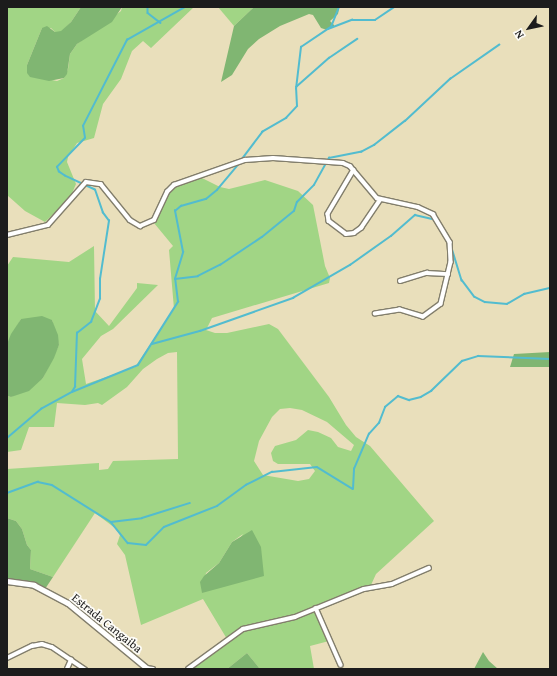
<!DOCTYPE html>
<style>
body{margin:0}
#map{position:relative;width:557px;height:676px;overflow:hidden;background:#e9dfbb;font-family:"Gentium Book Plus",serif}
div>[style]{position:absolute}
.green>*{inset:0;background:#a1d585}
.forest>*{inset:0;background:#80b672}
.stream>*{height:1.5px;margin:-0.75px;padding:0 0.75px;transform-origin:0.75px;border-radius:0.75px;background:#52bccf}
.roads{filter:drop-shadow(1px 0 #827e6c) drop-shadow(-1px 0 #827e6c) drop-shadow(0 1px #827e6c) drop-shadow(0 -1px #827e6c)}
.minor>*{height:3.5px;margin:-1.75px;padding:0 1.75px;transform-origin:1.75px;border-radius:1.75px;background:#fff}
.tertiary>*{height:4.5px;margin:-2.25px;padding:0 2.25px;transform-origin:2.25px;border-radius:2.25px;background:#fff}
span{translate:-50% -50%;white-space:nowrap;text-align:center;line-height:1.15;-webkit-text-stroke:3.5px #fdfcf7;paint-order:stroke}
.street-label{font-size:12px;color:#1c1c1c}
.frame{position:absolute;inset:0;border:8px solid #1c1c1c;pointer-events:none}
.north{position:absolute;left:509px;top:8px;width:40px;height:40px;-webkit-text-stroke:3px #fdfcf7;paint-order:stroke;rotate:237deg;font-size:11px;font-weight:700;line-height:16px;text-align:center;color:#1c1c1c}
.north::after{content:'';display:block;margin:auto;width:14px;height:18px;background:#1c1c1c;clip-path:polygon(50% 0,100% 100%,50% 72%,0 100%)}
</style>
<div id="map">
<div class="green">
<i style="clip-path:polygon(7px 7px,81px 7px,71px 22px,61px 32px,55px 32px,51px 28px,42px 28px,27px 65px,30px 76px,57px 81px,64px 78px,68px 69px,70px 54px,77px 44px,121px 11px,122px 7px,194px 7px,151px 48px,143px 41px,132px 51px,121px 79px,103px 104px,94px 138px,77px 143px,68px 157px,67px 162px,76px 184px,70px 198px,45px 222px,25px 211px,7px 195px)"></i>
<i style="clip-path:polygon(218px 7px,254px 7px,234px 26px)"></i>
<i style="clip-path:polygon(evenodd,202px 178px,220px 187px,229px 189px,265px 180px,298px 191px,313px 205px,325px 266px,330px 278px,329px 283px,212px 318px,206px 330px,215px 333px,227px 333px,269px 324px,278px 329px,329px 397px,346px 425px,356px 437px,370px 446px,434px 521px,376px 574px,371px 585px,313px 607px,329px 641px,310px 646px,314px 669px,260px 669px,247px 653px,227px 669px,186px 669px,204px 660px,227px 639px,203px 599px,141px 625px,125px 555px,117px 544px,120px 535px,115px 528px,95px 513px,53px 577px,30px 569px,31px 550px,27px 545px,22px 529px,16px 521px,7px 518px,7px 469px,99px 463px,99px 470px,108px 469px,113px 461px,178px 459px,177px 352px,168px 353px,157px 359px,143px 369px,127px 387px,102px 405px,98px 403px,85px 405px,57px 403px,54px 427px,29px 427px,21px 450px,7px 452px,7px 396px,11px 397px,43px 378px,59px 345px,52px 320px,21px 319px,7px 344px,7px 266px,13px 257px,69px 262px,94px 246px,95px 311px,109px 326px,137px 288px,137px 283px,158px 285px,113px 329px,101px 336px,82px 359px,86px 384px,135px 367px,174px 309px,169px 250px,173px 246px,154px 223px,171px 189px,188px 180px,202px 178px,290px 408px,302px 410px,327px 422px,354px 445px,351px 451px,338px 447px,331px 438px,318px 432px,308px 430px,296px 440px,275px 446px,271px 453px,273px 461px,278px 464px,310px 464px,315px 471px,309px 479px,298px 481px,263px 475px,254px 461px,259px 441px,272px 417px,280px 409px,290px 408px,202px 178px,243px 534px,202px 593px,206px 573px,219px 563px,232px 542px,243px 534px)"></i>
</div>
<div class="forest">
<i style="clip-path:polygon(81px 7px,122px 7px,112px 22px,77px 44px,70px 54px,67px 74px,64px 78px,49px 81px,30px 77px,27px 73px,27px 65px,42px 28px,47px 26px,55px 32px,61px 31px,71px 22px)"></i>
<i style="clip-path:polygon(254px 7px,339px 7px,339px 9px,338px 14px,330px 21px,334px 25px,334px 27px,327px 30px,321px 28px,313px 15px,309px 14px,280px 26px,259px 39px,248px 49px,232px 75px,221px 82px,234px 26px)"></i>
<i style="clip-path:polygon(42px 316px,52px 320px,58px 335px,59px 345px,54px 358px,43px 378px,29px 391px,11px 397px,7px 396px,7px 344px,11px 334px,21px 319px)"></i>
<i style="clip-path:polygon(550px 352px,550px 367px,510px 367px,514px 354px)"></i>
<i style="clip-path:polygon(7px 518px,16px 521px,22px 529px,27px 545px,31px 550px,30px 569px,53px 577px,45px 589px,7px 580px)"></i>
<i style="clip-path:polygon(252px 530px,261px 547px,264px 576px,202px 593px,200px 582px,204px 576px,219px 563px,232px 542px)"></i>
<i style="clip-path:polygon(483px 652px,489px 661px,498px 669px,474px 669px)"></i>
<i style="clip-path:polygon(247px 653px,260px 669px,227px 669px)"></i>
</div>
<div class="stream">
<i style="left:148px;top:7px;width:6px;rotate:90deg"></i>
<i style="left:148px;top:13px;width:16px;rotate:38deg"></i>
<i style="left:328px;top:29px;width:26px;rotate:-21deg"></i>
<i style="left:352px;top:20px;width:23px"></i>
<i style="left:375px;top:20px;width:23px;rotate:-34deg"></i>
<i style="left:296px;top:87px;width:44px;rotate:-41.3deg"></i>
<i style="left:329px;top:58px;width:34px;rotate:-34deg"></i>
<i style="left:242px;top:159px;width:34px;rotate:-53deg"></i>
<i style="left:262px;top:132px;width:28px;rotate:-30deg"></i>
<i style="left:286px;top:118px;width:16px;rotate:-47deg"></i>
<i style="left:297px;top:106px;width:17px;rotate:-93deg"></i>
<i style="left:296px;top:89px;width:42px;rotate:-83.2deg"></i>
<i style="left:301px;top:47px;width:36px;rotate:-34deg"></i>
<i style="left:331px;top:27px;width:22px;rotate:-68deg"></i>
<i style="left:440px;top:223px;width:14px;rotate:56deg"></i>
<i style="left:452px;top:248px;width:34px;rotate:73deg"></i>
<i style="left:462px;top:280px;width:21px;rotate:53deg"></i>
<i style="left:475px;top:297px;width:11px;rotate:27deg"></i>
<i style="left:485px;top:302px;width:22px;rotate:5deg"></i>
<i style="left:507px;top:304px;width:20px;rotate:-30deg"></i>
<i style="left:524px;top:294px;width:27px;rotate:-13deg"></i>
<i style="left:175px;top:279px;width:23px;rotate:-7deg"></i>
<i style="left:198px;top:276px;width:25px;rotate:-27deg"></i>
<i style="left:220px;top:265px;width:50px;rotate:-33.7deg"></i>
<i style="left:262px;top:237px;width:41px;rotate:-39.1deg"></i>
<i style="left:294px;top:211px;width:9px;rotate:-72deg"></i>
<i style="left:297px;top:202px;width:24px;rotate:-45deg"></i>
<i style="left:314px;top:185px;width:31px;rotate:-61deg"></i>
<i style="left:329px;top:158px;width:33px;rotate:-11deg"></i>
<i style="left:361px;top:152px;width:15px;rotate:-28deg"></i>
<i style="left:374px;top:145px;width:39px;rotate:-38deg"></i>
<i style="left:405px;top:121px;width:62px;rotate:-43deg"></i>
<i style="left:450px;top:79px;width:60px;rotate:-34.8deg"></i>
<i style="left:152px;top:344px;width:50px;rotate:-15.2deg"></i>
<i style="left:200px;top:331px;width:99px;rotate:-19.5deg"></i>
<i style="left:293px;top:298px;width:66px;rotate:-30.1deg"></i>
<i style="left:350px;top:265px;width:50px;rotate:-35.3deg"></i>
<i style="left:391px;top:236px;width:32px;rotate:-41deg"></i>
<i style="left:415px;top:215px;width:22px;rotate:13deg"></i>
<i style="left:72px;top:392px;width:6px;rotate:-59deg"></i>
<i style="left:75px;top:387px;width:54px;rotate:-87.9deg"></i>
<i style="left:77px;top:333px;width:18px;rotate:-38deg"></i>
<i style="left:91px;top:322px;width:25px;rotate:-69deg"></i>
<i style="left:100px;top:299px;width:20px;rotate:-90deg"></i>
<i style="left:100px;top:279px;width:59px;rotate:-81.2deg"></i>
<i style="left:109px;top:221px;width:10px;rotate:-127deg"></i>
<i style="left:103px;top:213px;width:24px;rotate:-109deg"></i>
<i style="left:95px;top:190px;width:33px;rotate:-155deg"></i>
<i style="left:65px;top:176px;width:7px;rotate:-146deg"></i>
<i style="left:59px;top:172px;width:5px;rotate:-112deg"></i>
<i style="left:57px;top:167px;width:40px;rotate:-46deg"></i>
<i style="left:85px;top:138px;width:12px;rotate:-99deg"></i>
<i style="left:83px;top:126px;width:97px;rotate:-62.9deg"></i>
<i style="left:127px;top:40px;width:67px;rotate:-29.6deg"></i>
<i style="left:7px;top:438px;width:45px;rotate:-40.5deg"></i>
<i style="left:41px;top:409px;width:35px;rotate:-29deg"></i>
<i style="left:72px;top:392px;width:71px;rotate:-22.2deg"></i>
<i style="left:138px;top:365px;width:75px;rotate:-57.6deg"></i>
<i style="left:178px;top:302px;width:23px;rotate:-97deg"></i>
<i style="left:175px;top:279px;width:28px;rotate:-73deg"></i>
<i style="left:183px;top:252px;width:42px;rotate:-101deg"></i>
<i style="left:175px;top:211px;width:8px;rotate:-40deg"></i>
<i style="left:181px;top:206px;width:26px;rotate:-16deg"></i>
<i style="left:206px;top:199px;width:14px;rotate:-39deg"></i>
<i style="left:217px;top:190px;width:34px;rotate:-50deg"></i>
<i style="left:7px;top:493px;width:33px;rotate:-20deg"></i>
<i style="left:38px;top:482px;width:14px;rotate:12deg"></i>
<i style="left:52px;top:485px;width:70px;rotate:32.1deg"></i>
<i style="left:111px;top:522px;width:27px;rotate:51deg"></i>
<i style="left:128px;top:543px;width:18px;rotate:6deg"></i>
<i style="left:146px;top:545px;width:25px;rotate:-45deg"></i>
<i style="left:164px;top:527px;width:57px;rotate:-21.6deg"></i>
<i style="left:217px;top:506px;width:36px;rotate:-36deg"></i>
<i style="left:246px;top:485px;width:29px;rotate:-27deg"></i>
<i style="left:272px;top:472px;width:45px;rotate:-6.3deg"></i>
<i style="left:317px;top:467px;width:42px;rotate:31.4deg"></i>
<i style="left:353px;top:489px;width:20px;rotate:-87deg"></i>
<i style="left:354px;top:469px;width:38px;rotate:-67deg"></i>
<i style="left:369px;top:434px;width:15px;rotate:-48deg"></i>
<i style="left:379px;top:423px;width:17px;rotate:-69deg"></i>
<i style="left:385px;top:407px;width:17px;rotate:-40deg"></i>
<i style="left:398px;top:396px;width:12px;rotate:20deg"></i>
<i style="left:409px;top:400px;width:12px;rotate:-14deg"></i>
<i style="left:421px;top:397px;width:12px;rotate:-31deg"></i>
<i style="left:431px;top:391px;width:43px;rotate:-44.1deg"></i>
<i style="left:462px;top:361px;width:17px;rotate:-17deg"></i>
<i style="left:478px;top:356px;width:72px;rotate:2.4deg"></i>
<i style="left:111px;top:522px;width:31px;rotate:-7deg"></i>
<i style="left:142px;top:518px;width:50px;rotate:-17.4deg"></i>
</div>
<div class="roads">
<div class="minor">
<i style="left:354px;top:170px;width:51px;rotate:120.6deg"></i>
<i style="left:328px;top:214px;width:7px;rotate:82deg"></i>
<i style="left:329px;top:221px;width:21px;rotate:37deg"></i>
<i style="left:346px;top:234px;width:8px;rotate:-7deg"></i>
<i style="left:354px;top:233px;width:9px;rotate:-36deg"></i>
<i style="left:361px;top:228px;width:34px;rotate:-56deg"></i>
<i style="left:7px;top:235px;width:42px;rotate:-13.7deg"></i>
<i style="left:48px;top:225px;width:57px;rotate:-48.5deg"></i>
<i style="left:86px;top:182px;width:15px;rotate:8deg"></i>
<i style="left:101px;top:184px;width:46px;rotate:51.1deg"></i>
<i style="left:130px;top:220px;width:12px;rotate:31deg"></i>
<i style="left:140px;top:226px;width:15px;rotate:-23deg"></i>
<i style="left:154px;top:220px;width:31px;rotate:-65deg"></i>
<i style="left:167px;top:192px;width:10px;rotate:-45deg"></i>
<i style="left:174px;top:185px;width:75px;rotate:-19.4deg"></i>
<i style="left:245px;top:160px;width:28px;rotate:-4deg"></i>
<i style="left:273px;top:158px;width:70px;rotate:4.1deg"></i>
<i style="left:343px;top:163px;width:8px;rotate:23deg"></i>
<i style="left:350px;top:166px;width:42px;rotate:49.8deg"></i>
<i style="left:377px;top:198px;width:42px;rotate:12.4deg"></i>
<i style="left:418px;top:207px;width:17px;rotate:25deg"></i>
<i style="left:433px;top:214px;width:33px;rotate:59deg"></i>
<i style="left:450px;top:242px;width:20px;rotate:87deg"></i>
<i style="left:451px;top:262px;width:43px;rotate:103.4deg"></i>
<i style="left:441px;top:304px;width:22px;rotate:144deg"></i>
<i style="left:423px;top:317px;width:24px;rotate:-163deg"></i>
<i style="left:400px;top:310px;width:25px;rotate:171deg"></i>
<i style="left:400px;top:281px;width:28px;rotate:-17deg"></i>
<i style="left:427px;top:273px;width:21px;rotate:3deg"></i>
<i style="left:316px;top:608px;width:62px;rotate:66.3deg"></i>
<i style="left:7px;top:658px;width:28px;rotate:-26deg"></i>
<i style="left:32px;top:646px;width:10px;rotate:-11deg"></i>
<i style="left:42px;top:644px;width:10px;rotate:17deg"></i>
<i style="left:52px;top:647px;width:40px;rotate:34deg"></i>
<i style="left:146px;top:668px;width:7px;rotate:8deg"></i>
<i style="left:67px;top:669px;width:10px;rotate:-66deg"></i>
<i style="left:188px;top:669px;width:68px;rotate:-36deg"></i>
<i style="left:243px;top:629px;width:53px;rotate:-13deg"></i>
<i style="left:295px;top:617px;width:74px;rotate:-22.1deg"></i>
<i style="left:364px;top:589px;width:28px;rotate:-10deg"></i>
<i style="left:392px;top:584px;width:40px;rotate:-23.4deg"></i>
</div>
<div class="tertiary">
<i style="left:7px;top:581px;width:27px;rotate:8deg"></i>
<i style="left:34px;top:585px;width:38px;rotate:28deg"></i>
<i style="left:68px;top:603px;width:104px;rotate:39.5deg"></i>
</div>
</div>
<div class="street-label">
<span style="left:107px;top:623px;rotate:39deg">Estrada Cangaiba</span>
</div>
<div class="frame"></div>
<div class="north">N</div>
</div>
